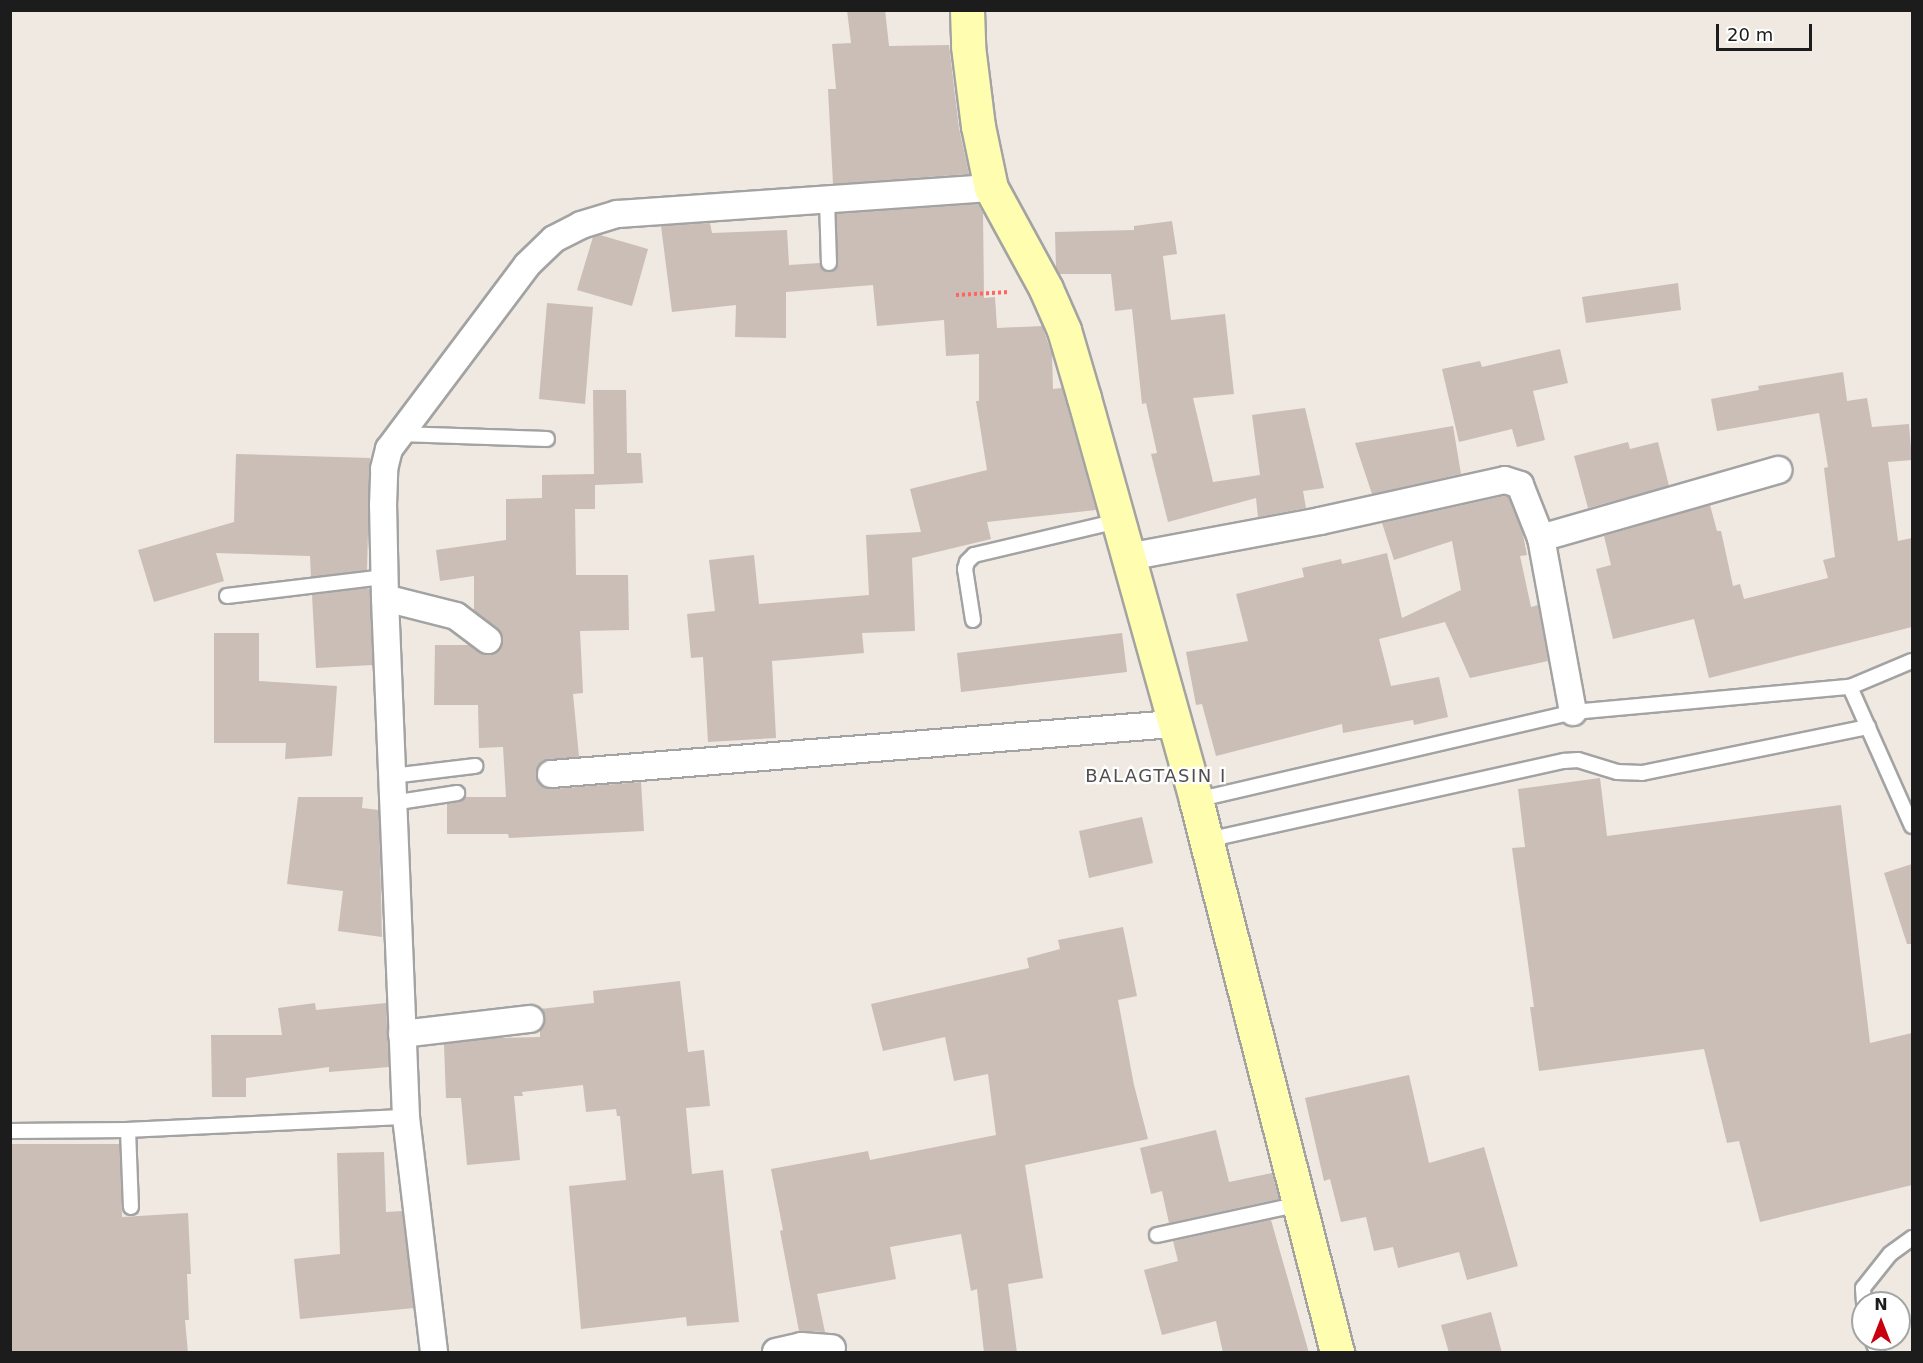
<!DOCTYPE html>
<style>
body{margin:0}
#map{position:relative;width:1923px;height:1363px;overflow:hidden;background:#efe9e1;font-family:"DejaVu Sans",sans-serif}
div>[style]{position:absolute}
.building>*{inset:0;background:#cbbeb7}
.path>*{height:4px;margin-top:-2px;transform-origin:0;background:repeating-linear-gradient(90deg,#ff6662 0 3px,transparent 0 6px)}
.roads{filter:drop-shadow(2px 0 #a3a3a3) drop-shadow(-2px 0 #a3a3a3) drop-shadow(0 2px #a3a3a3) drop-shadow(0 -2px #a3a3a3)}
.lane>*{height:14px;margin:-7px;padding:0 7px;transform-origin:7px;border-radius:7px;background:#fff}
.street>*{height:26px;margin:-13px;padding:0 13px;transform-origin:13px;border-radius:13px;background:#fff}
.secondary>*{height:33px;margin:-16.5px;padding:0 16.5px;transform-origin:16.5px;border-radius:16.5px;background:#fffdaf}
span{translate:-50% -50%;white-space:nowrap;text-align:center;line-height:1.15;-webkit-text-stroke:4.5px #fff;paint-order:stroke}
.quarter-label{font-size:18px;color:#4f4f4f;letter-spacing:1.5px}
.frame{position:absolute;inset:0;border:12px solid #1c1c1c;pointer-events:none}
.north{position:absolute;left:1851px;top:1291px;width:60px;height:60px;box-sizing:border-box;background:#fff;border:2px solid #a4a4a4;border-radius:50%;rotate:0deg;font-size:16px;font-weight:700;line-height:24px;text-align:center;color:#1c1c1c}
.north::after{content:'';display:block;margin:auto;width:21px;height:27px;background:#c90010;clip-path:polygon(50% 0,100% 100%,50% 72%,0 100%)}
.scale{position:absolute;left:1716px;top:24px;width:96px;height:27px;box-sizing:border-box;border:3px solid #1c1c1c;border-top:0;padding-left:8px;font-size:18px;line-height:21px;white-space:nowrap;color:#1c1c1c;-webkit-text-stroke:4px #fff;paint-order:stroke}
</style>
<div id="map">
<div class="building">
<i style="clip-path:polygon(847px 10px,885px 10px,889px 46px,949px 45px,959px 128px,969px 174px,833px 184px,828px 89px,836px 89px,832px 44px,851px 43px)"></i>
<i style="clip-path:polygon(978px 204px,983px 213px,984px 298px,995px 297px,997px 328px,1042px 326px,1052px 354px,1053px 389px,1062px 388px,1096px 510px,987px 522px,991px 539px,912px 558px,915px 631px,862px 633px,864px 653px,772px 661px,776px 738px,708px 742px,703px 657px,691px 658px,687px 614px,715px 611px,709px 560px,754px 555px,759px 604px,869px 595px,866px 535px,921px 532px,910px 489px,987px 470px,976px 401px,979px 401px,979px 354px,946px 356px,944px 320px,877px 326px,873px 285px,786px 292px,786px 338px,735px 337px,736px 305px,672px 312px,661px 226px,710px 223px,712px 233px,787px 230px,789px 265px,820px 263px,824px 271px,830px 272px,838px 263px,836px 214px)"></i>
<i style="clip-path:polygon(1172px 221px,1177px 254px,1163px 256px,1171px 320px,1225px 314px,1234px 394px,1193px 398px,1213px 482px,1260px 475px,1252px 415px,1305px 408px,1324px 488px,1303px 491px,1306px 508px,1258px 517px,1256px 498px,1168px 522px,1151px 454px,1157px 453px,1146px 403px,1142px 404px,1132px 309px,1115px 311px,1111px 274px,1059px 274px,1056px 268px,1055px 232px,1134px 230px,1134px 226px)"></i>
<i style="clip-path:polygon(600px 235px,648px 249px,632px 306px,577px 290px,593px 237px)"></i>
<i style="clip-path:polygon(1678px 283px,1681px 310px,1586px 323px,1582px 297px)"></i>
<i style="clip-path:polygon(547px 303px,593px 307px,585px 404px,539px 399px)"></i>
<i style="clip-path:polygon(1560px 349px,1568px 383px,1533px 391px,1545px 440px,1517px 447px,1512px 429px,1459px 442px,1442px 369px,1480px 361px,1482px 367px)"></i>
<i style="clip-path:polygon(1843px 372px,1847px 401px,1867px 398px,1872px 427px,1909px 424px,1912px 460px,1888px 462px,1898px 541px,1912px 538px,1912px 627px,1709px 678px,1694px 619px,1613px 639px,1596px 569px,1611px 565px,1604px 536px,1710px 505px,1717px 531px,1721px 531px,1733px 586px,1740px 584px,1744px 599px,1828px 578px,1823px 560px,1835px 557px,1824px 468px,1828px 467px,1819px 413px,1717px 431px,1711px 399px,1759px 390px,1758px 386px)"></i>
<i style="clip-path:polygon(593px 390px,626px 390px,627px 453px,641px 453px,643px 483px,595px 485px,595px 509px,575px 509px,576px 575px,628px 575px,629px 630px,580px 631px,583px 693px,573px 694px,579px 757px,543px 761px,538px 767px,536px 776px,539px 783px,552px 789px,641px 782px,644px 831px,509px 838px,508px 834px,447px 834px,447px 804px,459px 802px,465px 797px,506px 797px,503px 747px,479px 748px,478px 705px,434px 705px,435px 645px,470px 645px,487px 655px,500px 649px,503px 641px,497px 628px,474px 611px,474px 576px,440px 581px,436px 550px,506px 540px,506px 499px,542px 498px,542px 475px,594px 474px)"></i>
<i style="clip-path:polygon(1453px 426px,1461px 474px,1372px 494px,1355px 443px)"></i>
<i style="clip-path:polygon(1628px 442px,1630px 449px,1658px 442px,1669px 486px,1588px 508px,1574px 456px)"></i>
<i style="clip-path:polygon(236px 454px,370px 458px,367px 570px,311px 577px,310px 556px,216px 553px,224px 581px,154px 602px,138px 550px,234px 522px)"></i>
<i style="clip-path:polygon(1504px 496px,1509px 497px,1522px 530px,1527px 555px,1520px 556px,1531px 607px,1538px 605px,1548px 661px,1470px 678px,1445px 622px,1379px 639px,1391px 686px,1439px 677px,1448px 717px,1414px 725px,1413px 720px,1343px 733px,1342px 724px,1216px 756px,1202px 704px,1196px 705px,1186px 652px,1248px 641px,1236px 594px,1304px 577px,1302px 568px,1341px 559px,1342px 564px,1387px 553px,1402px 618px,1461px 590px,1452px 541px,1394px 560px,1382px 523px)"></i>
<i style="clip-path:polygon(366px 588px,370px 589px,373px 665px,316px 668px,312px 595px)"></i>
<i style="clip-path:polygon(214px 633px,259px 633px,259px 681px,337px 686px,332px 756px,285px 759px,286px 743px,214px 743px)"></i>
<i style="clip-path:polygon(1122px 633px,1127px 672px,961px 692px,957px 653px)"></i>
<i style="clip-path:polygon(1600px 778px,1607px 836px,1841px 805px,1870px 1043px,1912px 1033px,1912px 1185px,1760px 1222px,1739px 1141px,1727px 1143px,1704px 1049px,1539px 1071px,1530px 1007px,1534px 1007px,1512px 848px,1525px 847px,1518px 789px)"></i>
<i style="clip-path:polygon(298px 797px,363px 797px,362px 808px,379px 810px,382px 937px,338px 931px,343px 891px,287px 884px)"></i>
<i style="clip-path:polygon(1142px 817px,1153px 863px,1089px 878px,1079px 831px)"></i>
<i style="clip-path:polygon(1912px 864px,1912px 944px,1907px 944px,1884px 873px)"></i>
<i style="clip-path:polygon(1123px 927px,1137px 996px,1118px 1000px,1134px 1085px,1148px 1139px,1025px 1165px,1043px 1278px,1008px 1284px,1017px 1353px,984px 1353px,977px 1289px,971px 1291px,961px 1234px,890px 1247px,896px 1279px,817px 1294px,825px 1332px,799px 1331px,780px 1231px,783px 1230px,771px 1169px,868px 1151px,870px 1160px,996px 1135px,988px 1074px,954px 1081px,945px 1037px,883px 1051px,871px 1004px,1029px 968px,1027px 958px,1060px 949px,1058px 940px)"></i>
<i style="clip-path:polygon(680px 981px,688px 1052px,704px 1050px,710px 1106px,686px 1108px,692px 1174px,723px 1170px,739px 1322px,687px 1326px,686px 1317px,581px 1329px,569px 1186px,626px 1180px,620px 1116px,617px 1116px,616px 1109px,586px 1112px,583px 1085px,522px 1092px,523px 1096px,514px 1096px,520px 1160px,467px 1165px,461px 1098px,446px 1098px,444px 1044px,494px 1038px,540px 1037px,540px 1030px,545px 1018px,540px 1009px,594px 1003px,593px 991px)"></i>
<i style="clip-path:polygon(315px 1003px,316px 1010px,386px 1003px,389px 1067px,329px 1072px,329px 1067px,246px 1078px,246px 1097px,212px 1097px,211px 1035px,282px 1035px,278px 1008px)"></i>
<i style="clip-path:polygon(1409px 1075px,1429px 1163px,1484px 1147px,1518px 1266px,1467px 1280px,1459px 1252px,1398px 1268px,1393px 1247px,1374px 1251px,1366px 1217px,1341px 1222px,1330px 1179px,1324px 1181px,1305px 1098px)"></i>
<i style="clip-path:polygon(1216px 1130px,1229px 1182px,1272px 1173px,1279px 1199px,1169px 1223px,1162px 1191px,1151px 1194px,1140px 1148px)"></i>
<i style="clip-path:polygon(10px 1144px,120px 1144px,122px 1217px,188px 1213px,191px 1274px,187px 1274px,189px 1320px,185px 1320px,188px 1353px,10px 1353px)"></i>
<i style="clip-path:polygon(384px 1152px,386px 1212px,402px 1211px,414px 1308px,300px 1319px,294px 1259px,340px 1254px,337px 1153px)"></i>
<i style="clip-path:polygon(1271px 1220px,1309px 1353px,1223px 1353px,1216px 1321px,1162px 1335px,1144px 1270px,1178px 1261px,1173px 1241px)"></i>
<i style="clip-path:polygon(1491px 1312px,1502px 1353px,1449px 1353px,1441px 1325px)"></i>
</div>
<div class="path">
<i style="left:956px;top:295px;width:53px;rotate:-3.2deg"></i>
</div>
<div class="roads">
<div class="lane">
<i style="left:827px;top:200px;width:63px;rotate:88.2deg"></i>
<i style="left:399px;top:434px;width:148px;rotate:1.9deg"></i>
<i style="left:227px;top:596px;width:159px;rotate:-6.9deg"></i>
<i style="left:973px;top:620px;width:52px;rotate:-98.9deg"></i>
<i style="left:965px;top:569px;width:7px;rotate:-74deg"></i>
<i style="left:967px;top:562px;width:10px;rotate:-45deg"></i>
<i style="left:974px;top:555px;width:148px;rotate:-13.3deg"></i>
<i style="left:1850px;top:687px;width:152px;rotate:66deg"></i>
<i style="left:392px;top:776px;width:84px;rotate:-6.9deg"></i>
<i style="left:1196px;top:800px;width:387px;rotate:-13.1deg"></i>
<i style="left:1573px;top:712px;width:278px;rotate:-5.2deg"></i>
<i style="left:1850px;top:687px;width:67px;rotate:-22.8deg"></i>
<i style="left:392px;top:803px;width:66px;rotate:-8.7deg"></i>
<i style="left:1207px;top:840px;width:366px;rotate:-12.5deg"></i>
<i style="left:1564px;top:761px;width:14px;rotate:-4deg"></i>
<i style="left:1578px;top:760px;width:41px;rotate:17.1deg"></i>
<i style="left:1617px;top:772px;width:25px;rotate:2deg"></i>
<i style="left:1642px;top:773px;width:231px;rotate:-11.5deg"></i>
<i style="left:128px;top:1130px;width:77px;rotate:87.8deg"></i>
<i style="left:10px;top:1131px;width:118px;rotate:-0.5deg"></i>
<i style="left:128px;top:1130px;width:278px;rotate:-2.7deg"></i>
<i style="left:1157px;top:1235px;width:146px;rotate:-12.2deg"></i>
<i style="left:1864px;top:1303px;width:15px;rotate:-94deg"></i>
<i style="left:1863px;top:1288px;width:43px;rotate:-51.5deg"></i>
<i style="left:1890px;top:1254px;width:27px;rotate:-36deg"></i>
<i style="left:1872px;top:1339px;width:14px;rotate:69deg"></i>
</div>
<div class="street">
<i style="left:1128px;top:557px;width:195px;rotate:-10.6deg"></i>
<i style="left:1320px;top:521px;width:189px;rotate:-12.5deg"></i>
<i style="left:1505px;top:480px;width:16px;rotate:18deg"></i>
<i style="left:1520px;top:485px;width:57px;rotate:68.4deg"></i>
<i style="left:385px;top:598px;width:73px;rotate:14.2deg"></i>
<i style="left:456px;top:616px;width:40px;rotate:37deg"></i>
<i style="left:1573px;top:712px;width:177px;rotate:-100.4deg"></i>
<i style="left:1541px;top:538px;width:247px;rotate:-16deg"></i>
<i style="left:551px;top:774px;width:624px;rotate:-4.6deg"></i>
<i style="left:402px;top:1034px;width:129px;rotate:-6.7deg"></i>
<i style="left:434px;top:1352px;width:237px;rotate:-96.8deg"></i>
<i style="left:406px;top:1117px;width:519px;rotate:-92.32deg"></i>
<i style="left:385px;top:598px;width:92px;rotate:-91.2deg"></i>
<i style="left:383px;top:506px;width:37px;rotate:-88deg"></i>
<i style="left:384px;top:469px;width:21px;rotate:-76deg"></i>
<i style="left:389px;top:449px;width:230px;rotate:-53.1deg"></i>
<i style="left:527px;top:265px;width:37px;rotate:-44deg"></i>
<i style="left:554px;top:239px;width:30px;rotate:-27deg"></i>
<i style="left:581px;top:225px;width:38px;rotate:-17deg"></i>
<i style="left:617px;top:214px;width:375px;rotate:-4deg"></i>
<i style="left:776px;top:1352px;width:26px;rotate:-13deg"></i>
<i style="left:801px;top:1346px;width:31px;rotate:4deg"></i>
</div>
<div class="secondary">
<i style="left:967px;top:10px;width:36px;rotate:88deg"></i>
<i style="left:968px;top:46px;width:81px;rotate:82.9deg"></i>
<i style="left:978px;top:126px;width:63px;rotate:78.2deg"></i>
<i style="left:991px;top:188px;width:115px;rotate:61.4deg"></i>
<i style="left:1046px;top:289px;width:45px;rotate:66.3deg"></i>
<i style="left:1064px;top:330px;width:71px;rotate:73.6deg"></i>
<i style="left:1084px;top:398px;width:417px;rotate:74.4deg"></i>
<i style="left:1196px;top:800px;width:570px;rotate:75.67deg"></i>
</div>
</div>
<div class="quarter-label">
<span style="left:1156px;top:776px">BALAGTASIN I</span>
</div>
<div class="frame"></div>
<div class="north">N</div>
<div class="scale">20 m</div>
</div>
